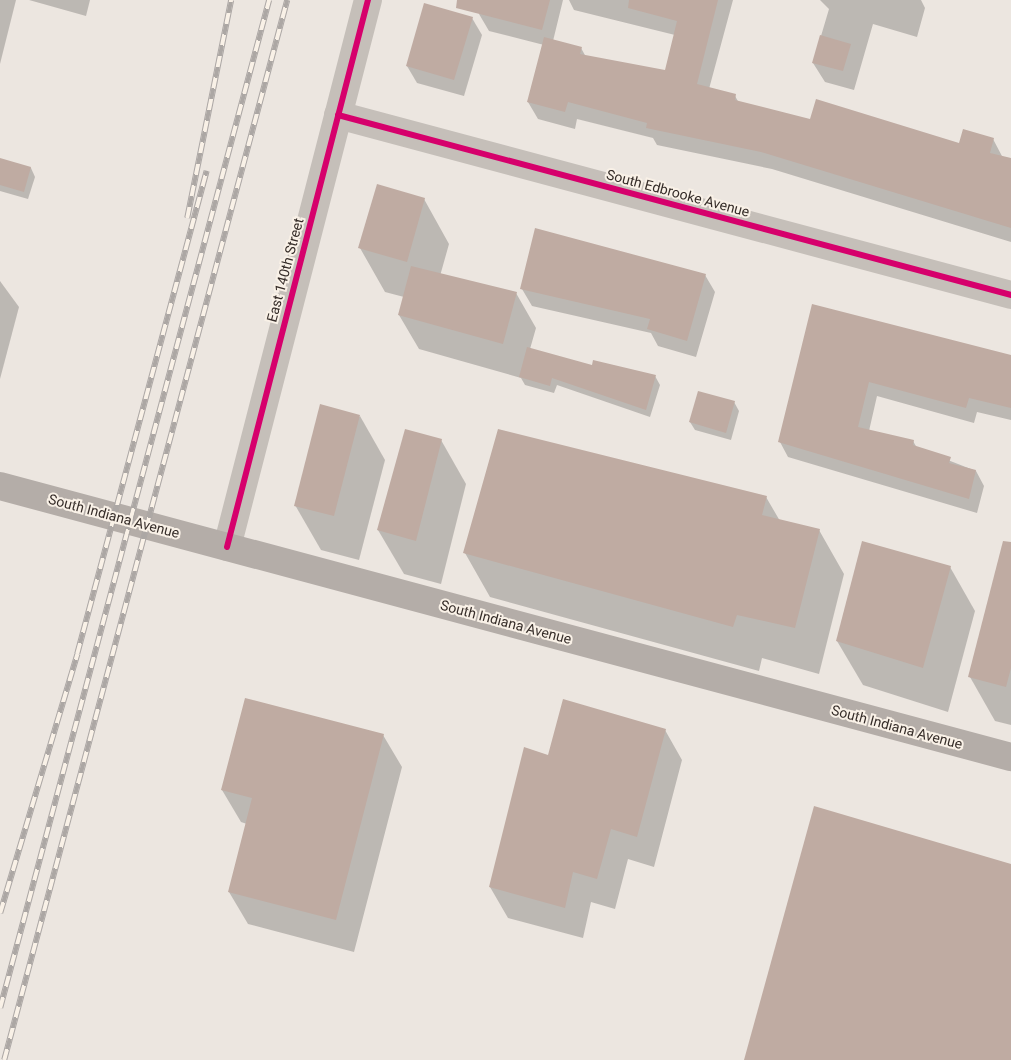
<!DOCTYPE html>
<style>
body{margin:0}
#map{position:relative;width:1011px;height:1060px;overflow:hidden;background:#ece6e0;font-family:Roboto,sans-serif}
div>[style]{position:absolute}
.shadow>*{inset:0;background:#0003}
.building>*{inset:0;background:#bfaba2}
.minor>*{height:28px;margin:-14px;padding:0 14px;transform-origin:14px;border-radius:14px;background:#c5bfb9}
.major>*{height:28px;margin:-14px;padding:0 14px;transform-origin:14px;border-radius:14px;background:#b4ada8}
.rail>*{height:5.5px;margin-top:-2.75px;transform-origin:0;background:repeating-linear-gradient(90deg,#f9f1e7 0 11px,#aca7a4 0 22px);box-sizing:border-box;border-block:1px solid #aca7a4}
.cycleway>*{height:6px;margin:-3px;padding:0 3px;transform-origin:3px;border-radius:3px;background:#d6006c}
span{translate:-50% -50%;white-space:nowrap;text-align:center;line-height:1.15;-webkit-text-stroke:4px #f9f1e7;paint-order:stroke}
.street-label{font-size:14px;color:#352c28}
</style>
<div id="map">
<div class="shadow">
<i style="clip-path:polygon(0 0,16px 0,0 64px)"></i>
<i style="clip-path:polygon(29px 0,90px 0,86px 16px)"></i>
<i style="clip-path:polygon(482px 0,563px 0,553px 41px,581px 48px,586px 57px,666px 71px,675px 35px,574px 10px,569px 0,733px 0,709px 89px,735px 96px,739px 103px,811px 120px,959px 145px,993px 139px,1003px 158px,1011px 160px,1011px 242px,772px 169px,657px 145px,653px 138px,577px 119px,575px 129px,538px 119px,528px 102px,544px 45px,489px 31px,479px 14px)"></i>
<i style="clip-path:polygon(820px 0,921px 0,925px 8px,917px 37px,873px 24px,854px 90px,825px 82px,813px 63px,829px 9px)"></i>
<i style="clip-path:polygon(472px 18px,482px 35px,464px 96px,417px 83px,407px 66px)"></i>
<i style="clip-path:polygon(0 167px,31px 168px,35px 177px,28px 199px,0 191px)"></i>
<i style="clip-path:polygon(424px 199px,449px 244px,440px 276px,516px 293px,536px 328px,530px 349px,593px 367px,655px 376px,660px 385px,650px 417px,557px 385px,554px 393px,525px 385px,521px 378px,419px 349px,399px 315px,404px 297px,385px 292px,360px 248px)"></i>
<i style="clip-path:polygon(705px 275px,715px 292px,696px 357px,658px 346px,651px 333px,532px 306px,522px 289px)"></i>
<i style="clip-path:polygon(0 281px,19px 307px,0 379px)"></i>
<i style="clip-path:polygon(813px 305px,1011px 358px,1011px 420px,977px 412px,974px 423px,877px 396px,869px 431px,913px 441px,917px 448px,976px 471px,984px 486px,977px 513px,788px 457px,780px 442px)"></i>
<i style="clip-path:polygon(734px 402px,739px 411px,731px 440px,695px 430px,690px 422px)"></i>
<i style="clip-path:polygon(360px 416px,385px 460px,359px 560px,321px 550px,295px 505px)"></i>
<i style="clip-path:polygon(441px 440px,466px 484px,441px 584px,404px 574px,378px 530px)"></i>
<i style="clip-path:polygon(766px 497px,780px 521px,819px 530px,844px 574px,819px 674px,762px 658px,759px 671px,490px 597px,465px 553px)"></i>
<i style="clip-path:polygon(950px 567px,975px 611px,948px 712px,863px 685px,837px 641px)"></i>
<i style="clip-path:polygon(1011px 581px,1011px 725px,995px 721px,970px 677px)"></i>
<i style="clip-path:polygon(665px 730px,682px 760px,654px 867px,628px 859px,615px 909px,591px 902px,583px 938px,508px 918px,490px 887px,549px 756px)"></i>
<i style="clip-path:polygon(383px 735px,402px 767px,354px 952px,248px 924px,229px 892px,247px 824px,241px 822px,222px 790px)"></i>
</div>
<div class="building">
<i style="clip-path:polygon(457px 0,550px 0,542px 30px,456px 8px)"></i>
<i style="clip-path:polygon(629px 0,718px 0,697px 84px,736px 94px,735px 100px,810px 119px,816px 99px,959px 143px,963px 129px,994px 138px,990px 153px,1011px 158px,1011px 228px,761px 152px,646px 128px,647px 123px,568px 102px,565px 112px,527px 102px,544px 37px,582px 47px,580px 54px,665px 70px,677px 21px,628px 8px)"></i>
<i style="clip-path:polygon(424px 3px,473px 17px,454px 80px,406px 66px)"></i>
<i style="clip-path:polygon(820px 35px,851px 44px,843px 71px,812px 63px)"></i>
<i style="clip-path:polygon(0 158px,31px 167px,24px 192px,0 185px)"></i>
<i style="clip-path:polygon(377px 184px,425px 198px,407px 262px,358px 248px)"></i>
<i style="clip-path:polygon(535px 228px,706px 274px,687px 341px,647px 329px,650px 319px,520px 289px)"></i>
<i style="clip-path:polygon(411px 266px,517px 292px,503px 344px,398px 315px)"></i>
<i style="clip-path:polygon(812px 304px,1011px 355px,1011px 408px,969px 398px,966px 408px,869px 382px,858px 427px,914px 440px,913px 445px,951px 457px,949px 463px,976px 470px,969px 499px,778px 442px)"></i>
<i style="clip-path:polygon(527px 347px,592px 365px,593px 360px,656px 375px,646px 410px,552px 378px,550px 386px,519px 377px)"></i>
<i style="clip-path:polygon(698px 391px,735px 401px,726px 433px,689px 422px)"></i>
<i style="clip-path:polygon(320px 404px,360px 415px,334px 516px,294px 506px)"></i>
<i style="clip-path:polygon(405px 429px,442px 439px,416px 541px,377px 530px)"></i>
<i style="clip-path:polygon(498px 429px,767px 496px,762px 515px,820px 529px,795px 628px,737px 615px,733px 627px,463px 553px)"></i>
<i style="clip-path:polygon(862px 541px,951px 566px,923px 668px,836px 641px)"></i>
<i style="clip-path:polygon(1003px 541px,1011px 542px,1011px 668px,1006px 687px,968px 677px)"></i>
<i style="clip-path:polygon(245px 698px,384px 734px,336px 920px,228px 892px,252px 798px,221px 790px)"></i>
<i style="clip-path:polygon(563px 699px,666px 729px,637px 837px,611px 829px,597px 879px,573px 872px,565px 908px,489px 887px,524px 747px,548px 755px)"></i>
<i style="clip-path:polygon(814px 806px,1011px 864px,1011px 1060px,744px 1060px)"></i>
</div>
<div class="minor">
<i style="left:338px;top:115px;width:697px;rotate:14.97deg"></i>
<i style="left:227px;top:547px;width:565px;rotate:-75.55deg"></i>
</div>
<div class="major">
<i style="left:0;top:486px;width:1047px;rotate:15.01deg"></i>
</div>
<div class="rail">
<i style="left:187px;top:218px;width:222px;rotate:-78.6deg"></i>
<i style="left:0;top:913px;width:270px;rotate:-73.4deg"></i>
<i style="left:77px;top:654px;width:500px;rotate:-75deg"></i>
<i style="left:0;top:1008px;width:1043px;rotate:-75.06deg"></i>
<i style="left:4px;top:1060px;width:1097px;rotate:-75.05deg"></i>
</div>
<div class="cycleway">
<i style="left:338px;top:115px;width:697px;rotate:14.97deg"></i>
<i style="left:227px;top:547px;width:565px;rotate:-75.55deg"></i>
</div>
<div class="street-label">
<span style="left:678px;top:193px;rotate:15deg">South Edbrooke Avenue</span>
<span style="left:285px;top:270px;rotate:-75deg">East 140th Street</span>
<span style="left:114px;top:516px;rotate:15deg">South Indiana Avenue</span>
<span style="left:506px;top:622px;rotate:15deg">South Indiana Avenue</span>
<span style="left:897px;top:727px;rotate:15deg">South Indiana Avenue</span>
</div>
</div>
